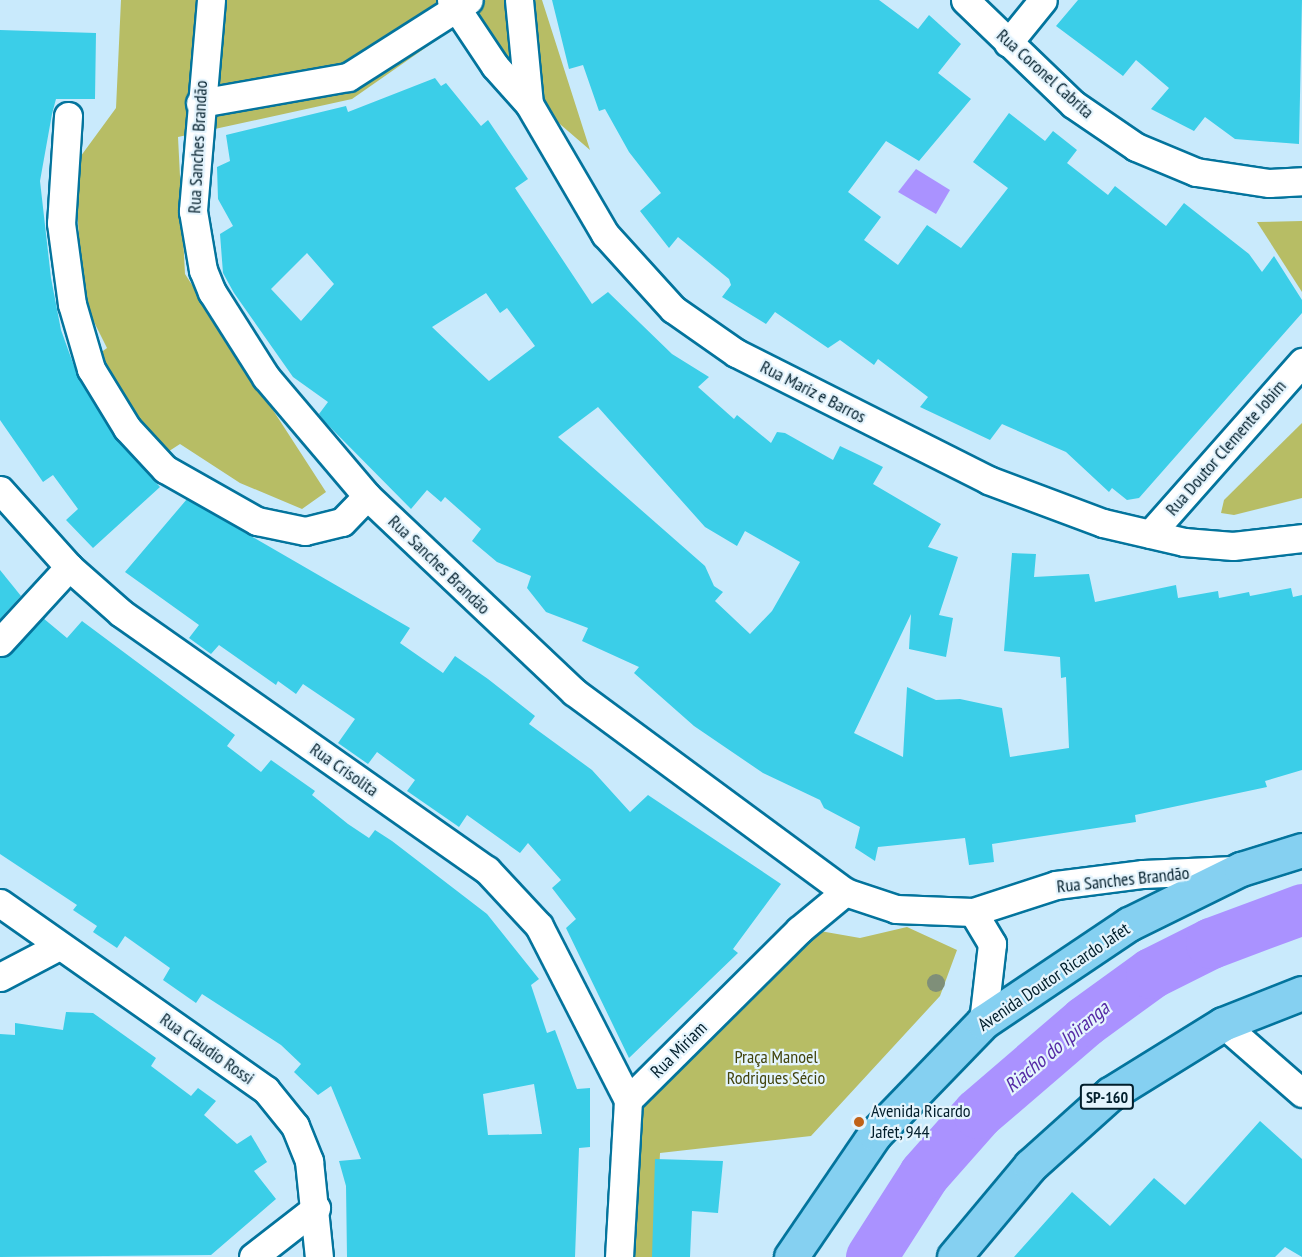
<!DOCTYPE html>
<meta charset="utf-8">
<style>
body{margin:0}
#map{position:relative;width:1302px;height:1257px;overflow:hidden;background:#c9eafc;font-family:"PT Sans Narrow",sans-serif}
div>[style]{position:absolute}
.green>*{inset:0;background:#b7bd65}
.water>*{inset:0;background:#aa92ff}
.river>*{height:51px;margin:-25.5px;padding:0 25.5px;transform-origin:25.5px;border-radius:25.5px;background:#aa92ff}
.building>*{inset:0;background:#3bcee8}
.roads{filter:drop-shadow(2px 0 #03749d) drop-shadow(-2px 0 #03749d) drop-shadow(0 2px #03749d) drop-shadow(0 -2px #03749d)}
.street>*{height:27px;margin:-13.5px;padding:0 13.5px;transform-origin:13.5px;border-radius:13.5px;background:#fff}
.primary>*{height:33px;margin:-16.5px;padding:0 16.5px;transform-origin:16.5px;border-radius:16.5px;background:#85d0f1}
.trees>*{width:18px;height:18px;margin:-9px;border-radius:50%;background:#7f8f79}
.dots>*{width:16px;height:16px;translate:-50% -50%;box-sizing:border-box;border:3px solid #e4f4fd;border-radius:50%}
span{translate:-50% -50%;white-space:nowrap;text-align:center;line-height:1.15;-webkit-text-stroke:4.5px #e4f4fd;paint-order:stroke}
.shield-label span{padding:2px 4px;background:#e4f4fd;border:2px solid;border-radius:4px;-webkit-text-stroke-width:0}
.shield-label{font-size:16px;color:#021e2b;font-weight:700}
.street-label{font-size:18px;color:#021e2b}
.park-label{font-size:18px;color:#42440d}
.poi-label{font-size:18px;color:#021e2b}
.left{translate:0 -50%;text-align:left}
.water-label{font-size:20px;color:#5429a5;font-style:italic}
</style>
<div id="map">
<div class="green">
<i style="clip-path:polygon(121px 0,542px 0,590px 150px,451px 30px,352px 99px,178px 137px,185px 274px,326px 492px,302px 509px,240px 483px,180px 444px,163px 455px,96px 356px,107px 348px,82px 298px,75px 164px,116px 108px)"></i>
<i style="clip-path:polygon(1302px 221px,1302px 292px,1257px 222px)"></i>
<i style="clip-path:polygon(1302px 423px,1302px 498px,1234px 515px,1221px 513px,1224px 500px)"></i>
<i style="clip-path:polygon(907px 927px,957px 950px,940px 996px,811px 1136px,660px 1153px,655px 1257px,633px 1257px,632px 1102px,820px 931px,860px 938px)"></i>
</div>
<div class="water">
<i style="clip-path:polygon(916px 169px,950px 190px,936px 214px,898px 192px)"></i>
</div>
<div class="river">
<i style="left:871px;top:1257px;width:98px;rotate:-57.4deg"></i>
<i style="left:924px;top:1174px;width:81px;rotate:-48.5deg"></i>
<i style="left:978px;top:1113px;width:141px;rotate:-40.7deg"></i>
<i style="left:1085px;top:1021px;width:82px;rotate:-36deg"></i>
<i style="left:1151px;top:973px;width:67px;rotate:-26.6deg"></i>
<i style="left:1211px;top:943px;width:97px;rotate:-20.5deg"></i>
</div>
<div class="building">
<i style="clip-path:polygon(552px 0,879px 0,918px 29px,929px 15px,961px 44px,938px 73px,971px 99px,919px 161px,886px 141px,848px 192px,881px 217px,864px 240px,898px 265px,927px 225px,961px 248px,1008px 188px,973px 162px,1009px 113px,1045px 141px,1053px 131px,1077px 150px,1067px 163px,1108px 195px,1115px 186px,1166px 226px,1184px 203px,1249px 254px,1262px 272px,1274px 256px,1302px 300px,1302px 313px,1139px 498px,1127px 500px,1112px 488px,1109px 492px,1066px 452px,1002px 424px,990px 440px,920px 407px,928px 397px,878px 359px,874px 365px,840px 340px,828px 348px,775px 312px,766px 324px,722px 297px,731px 285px,729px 279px,678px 237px,669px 248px,640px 211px,661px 193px,629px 152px,605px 109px,599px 111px,583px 65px,569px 69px)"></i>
<i style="clip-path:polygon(1078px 0,1302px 0,1299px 144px,1235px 139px,1205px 117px,1194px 131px,1151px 109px,1169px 88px,1136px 60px,1123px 76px,1056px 26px)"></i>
<i style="clip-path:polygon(0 30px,96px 33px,95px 99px,56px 99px,52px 114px,40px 181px,51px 278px,61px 330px,78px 377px,114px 436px,160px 487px,93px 548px,66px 520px,78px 509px,53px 475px,43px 482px,0 420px)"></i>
<i style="clip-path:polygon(evenodd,435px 78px,441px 86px,446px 83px,481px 126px,488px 120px,528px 179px,515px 188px,592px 304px,608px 292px,672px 354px,709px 377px,698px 387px,734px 419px,737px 415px,771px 443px,777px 432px,785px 433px,833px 460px,840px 446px,861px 456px,883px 467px,873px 484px,941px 524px,928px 547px,958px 557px,939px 615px,953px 618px,946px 657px,909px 649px,911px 614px,854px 733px,903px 757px,907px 687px,936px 700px,960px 699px,1002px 708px,1010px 757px,1069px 748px,1066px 677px,1061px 678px,1060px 657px,1004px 651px,1012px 553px,1036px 554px,1034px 577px,1089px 574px,1095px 602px,1176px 585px,1178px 598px,1218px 591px,1219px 598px,1249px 592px,1250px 596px,1291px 588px,1293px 597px,1302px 595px,1302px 770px,1265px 781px,1267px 787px,1135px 815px,1136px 822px,992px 844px,994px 862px,969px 865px,965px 838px,878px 847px,875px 861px,855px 848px,860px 827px,824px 808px,820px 800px,763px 773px,694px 726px,634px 673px,639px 667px,582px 641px,588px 628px,546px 612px,527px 588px,531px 576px,497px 562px,472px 541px,481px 529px,445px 497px,441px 502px,427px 490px,411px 509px,324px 421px,319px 414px,328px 402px,293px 377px,234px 293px,223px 273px,220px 234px,233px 226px,218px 199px,217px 167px,230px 161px,226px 135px,346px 106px,348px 112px,435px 78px,307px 253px,334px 284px,301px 321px,271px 289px,307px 253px,435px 78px,486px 293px,500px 313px,507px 308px,535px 346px,489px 381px,432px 327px,486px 293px,435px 78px,598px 407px,705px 527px,737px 546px,745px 531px,800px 562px,772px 611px,750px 634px,715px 601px,723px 592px,714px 586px,705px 566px,558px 437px,598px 407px)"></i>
<i style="clip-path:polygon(187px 499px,410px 628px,400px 643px,443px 673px,455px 656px,488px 679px,535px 716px,529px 724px,592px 770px,630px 812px,648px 795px,781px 884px,733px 949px,738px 953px,629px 1058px,566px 928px,576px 919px,552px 888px,561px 880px,528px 843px,520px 853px,467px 815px,459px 827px,407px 791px,415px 780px,377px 752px,368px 764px,338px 743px,355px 719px,303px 684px,296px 694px,278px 681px,276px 685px,219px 645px,211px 654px,189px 638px,199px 625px,125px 572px)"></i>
<i style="clip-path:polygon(0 570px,21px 596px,0 619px)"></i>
<i style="clip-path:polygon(evenodd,43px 618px,67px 638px,82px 621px,235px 735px,227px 746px,261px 772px,271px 760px,315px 791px,312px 795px,348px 824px,369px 838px,375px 830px,392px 841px,487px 914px,539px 979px,531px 985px,547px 1033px,555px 1030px,577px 1089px,590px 1088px,590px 1147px,579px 1148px,575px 1257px,347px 1257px,346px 1186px,339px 1161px,361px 1159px,331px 1086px,318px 1095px,294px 1072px,301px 1064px,281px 1045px,202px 994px,196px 1003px,163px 980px,170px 968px,125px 936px,117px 948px,93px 932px,97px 926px,73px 910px,77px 905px,0 854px,0 657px,12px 653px,43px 618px,534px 1084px,542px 1134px,488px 1135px,483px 1094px,534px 1084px)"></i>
<i style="clip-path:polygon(66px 1012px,93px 1013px,156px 1058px,151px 1066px,191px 1096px,198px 1088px,216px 1101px,204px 1115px,237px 1144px,251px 1135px,267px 1162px,254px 1171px,276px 1199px,211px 1255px,0 1257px,0 1034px,15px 1035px,15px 1023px,63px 1030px)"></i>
<i style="clip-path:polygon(1260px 1121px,1302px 1159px,1302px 1257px,1285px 1247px,1275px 1257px,1014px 1257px,1072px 1192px,1110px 1226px,1154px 1178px,1185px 1205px)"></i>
<i style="clip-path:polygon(655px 1159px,723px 1161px,718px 1213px,692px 1211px,690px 1257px,652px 1257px)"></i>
</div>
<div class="roads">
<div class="street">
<i style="left:211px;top:0;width:212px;rotate:94.9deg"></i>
<i style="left:193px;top:211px;width:60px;rotate:80.4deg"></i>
<i style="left:203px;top:270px;width:24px;rotate:68deg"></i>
<i style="left:212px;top:292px;width:101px;rotate:57.6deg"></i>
<i style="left:266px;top:377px;width:156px;rotate:49.7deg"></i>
<i style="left:367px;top:496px;width:285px;rotate:43.4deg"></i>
<i style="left:574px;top:692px;width:337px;rotate:36.4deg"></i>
<i style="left:845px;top:892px;width:54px;rotate:18.4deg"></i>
<i style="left:896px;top:909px;width:77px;rotate:2.2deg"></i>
<i style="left:973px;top:912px;width:87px;rotate:-18deg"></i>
<i style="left:1056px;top:885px;width:88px;rotate:-7.2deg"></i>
<i style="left:1143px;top:874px;width:91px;rotate:-2.5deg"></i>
<i style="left:451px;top:0;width:79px;rotate:56.3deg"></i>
<i style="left:495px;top:66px;width:51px;rotate:48.2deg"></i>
<i style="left:519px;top:0;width:104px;rotate:84.5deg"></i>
<i style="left:529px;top:104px;width:151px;rotate:59.7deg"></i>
<i style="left:605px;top:234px;width:101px;rotate:47.8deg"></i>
<i style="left:673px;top:309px;width:77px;rotate:34.9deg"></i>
<i style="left:736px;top:353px;width:282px;rotate:26.7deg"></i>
<i style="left:988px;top:480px;width:123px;rotate:20.5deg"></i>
<i style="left:1103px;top:523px;width:83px;rotate:13.2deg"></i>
<i style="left:1184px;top:542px;width:49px;rotate:4.7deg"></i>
<i style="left:1233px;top:546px;width:69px;rotate:-6.6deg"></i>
<i style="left:965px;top:0;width:150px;rotate:43.9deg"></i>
<i style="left:1073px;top:104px;width:76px;rotate:34.3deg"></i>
<i style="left:1136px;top:147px;width:65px;rotate:22.6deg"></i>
<i style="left:1196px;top:172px;width:74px;rotate:8.6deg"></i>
<i style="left:1269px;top:183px;width:33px;rotate:-3deg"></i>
<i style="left:1008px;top:43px;width:55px;rotate:-50.9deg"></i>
<i style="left:200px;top:103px;width:150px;rotate:-10deg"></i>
<i style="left:348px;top:77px;width:143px;rotate:-32.5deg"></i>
<i style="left:68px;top:116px;width:107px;rotate:93.7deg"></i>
<i style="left:61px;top:223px;width:82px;rotate:82.3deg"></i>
<i style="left:72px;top:304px;width:68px;rotate:73.7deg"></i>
<i style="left:91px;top:369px;width:69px;rotate:58.6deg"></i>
<i style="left:127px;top:428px;width:56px;rotate:47.2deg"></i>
<i style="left:165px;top:469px;width:106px;rotate:29.5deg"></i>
<i style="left:257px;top:521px;width:49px;rotate:11.8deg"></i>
<i style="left:305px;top:531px;width:38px;rotate:-14deg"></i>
<i style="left:342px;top:522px;width:36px;rotate:-46deg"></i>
<i style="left:0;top:490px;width:103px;rotate:48.1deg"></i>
<i style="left:69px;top:567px;width:69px;rotate:41.5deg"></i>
<i style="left:121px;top:613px;width:447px;rotate:35.1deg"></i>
<i style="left:487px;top:870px;width:76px;rotate:47.1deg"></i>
<i style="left:539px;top:926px;width:195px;rotate:62.9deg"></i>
<i style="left:1150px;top:534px;width:230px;rotate:-48.5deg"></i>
<i style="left:0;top:642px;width:102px;rotate:-47.4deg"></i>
<i style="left:0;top:903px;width:325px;rotate:35.1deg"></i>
<i style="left:266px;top:1090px;width:46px;rotate:51.1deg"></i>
<i style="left:295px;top:1126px;width:38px;rotate:68deg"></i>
<i style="left:309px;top:1161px;width:97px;rotate:84.1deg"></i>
<i style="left:973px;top:912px;width:37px;rotate:59deg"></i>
<i style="left:992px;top:944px;width:79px;rotate:96.6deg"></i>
<i style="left:0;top:977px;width:67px;rotate:-27.7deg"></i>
<i style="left:1223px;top:1024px;width:105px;rotate:41.1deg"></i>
<i style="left:253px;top:1257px;width:80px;rotate:-37.9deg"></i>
<i style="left:619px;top:1257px;width:157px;rotate:-86.7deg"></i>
<i style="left:628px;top:1100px;width:241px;rotate:-44.8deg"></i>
<i style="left:799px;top:930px;width:60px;rotate:-39.6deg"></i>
</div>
<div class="primary">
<i style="left:791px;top:1257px;width:149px;rotate:-55.7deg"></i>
<i style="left:875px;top:1134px;width:156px;rotate:-46deg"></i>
<i style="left:983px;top:1022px;width:176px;rotate:-33.9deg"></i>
<i style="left:1129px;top:924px;width:125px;rotate:-26.2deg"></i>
<i style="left:1241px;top:869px;width:64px;rotate:-17.3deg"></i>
<i style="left:954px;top:1257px;width:119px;rotate:-50.1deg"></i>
<i style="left:1030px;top:1166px;width:108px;rotate:-42deg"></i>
<i style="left:1110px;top:1094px;width:133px;rotate:-31.8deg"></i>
<i style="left:1223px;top:1024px;width:85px;rotate:-21.4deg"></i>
</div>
</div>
<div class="trees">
<i style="left:936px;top:983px"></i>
</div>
<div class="dots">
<i style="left:859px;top:1122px;background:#c06218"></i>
</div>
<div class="shield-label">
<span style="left:1107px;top:1097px">SP-160</span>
</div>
<div class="street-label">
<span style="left:1045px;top:74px;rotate:42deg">Rua Coronel Cabrita</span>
<span style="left:198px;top:147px;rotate:-87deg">Rua Sanches Brandão</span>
<span style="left:813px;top:392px;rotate:27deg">Rua Mariz e Barros</span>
<span style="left:1226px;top:448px;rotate:-49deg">Rua Doutor Clemente Jobim</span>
<span style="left:439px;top:565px;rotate:44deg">Rua Sanches Brandão</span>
<span style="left:344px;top:770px;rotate:35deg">Rua Crisolita</span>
<span style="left:1123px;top:880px;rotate:-6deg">Rua Sanches Brandão</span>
<span style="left:1054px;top:977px;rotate:-34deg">Avenida Doutor Ricardo Jafet</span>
<span style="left:207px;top:1049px;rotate:35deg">Rua Cláudio Rossi</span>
<span style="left:679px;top:1050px;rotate:-45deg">Rua Miriam</span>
</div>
<div class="park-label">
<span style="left:776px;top:1068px">Praça Manoel<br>Rodrigues Sécio</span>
</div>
<div class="poi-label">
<span class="left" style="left:871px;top:1122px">Avenida Ricardo<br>Jafet, 944</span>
</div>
<div class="water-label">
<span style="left:1057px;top:1047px;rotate:-40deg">Riacho do Ipiranga</span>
</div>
</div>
